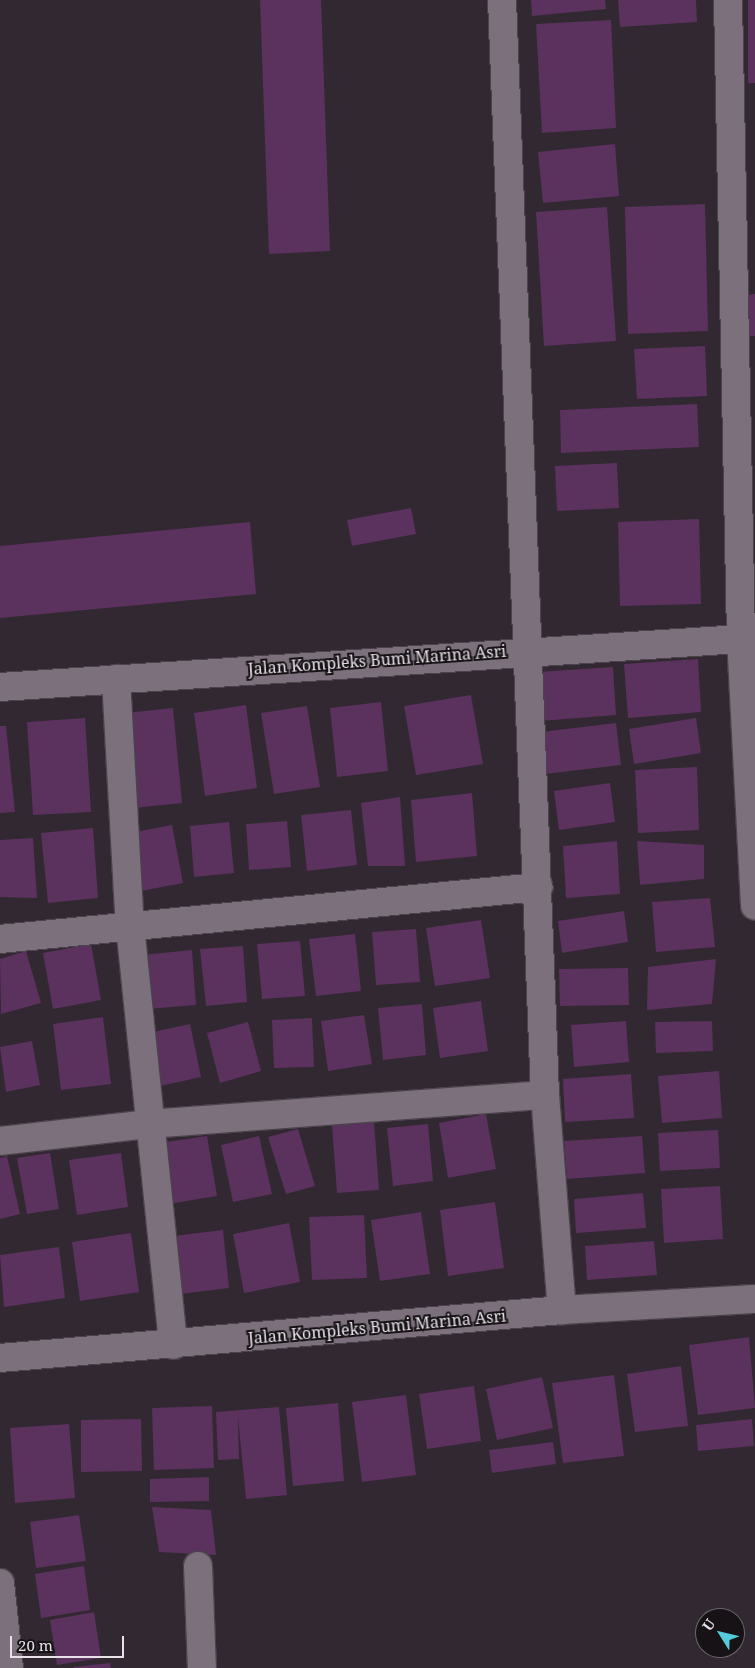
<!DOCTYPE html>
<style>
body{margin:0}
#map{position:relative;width:755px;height:1668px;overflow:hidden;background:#312831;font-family:"Noto Serif",serif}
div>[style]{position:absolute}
.building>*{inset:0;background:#5b315d}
.roads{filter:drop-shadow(1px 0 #4b434b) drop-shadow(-1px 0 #4b434b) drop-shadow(0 1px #4b434b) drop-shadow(0 -1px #4b434b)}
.minor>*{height:28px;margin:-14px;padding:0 14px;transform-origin:14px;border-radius:14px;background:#7b707b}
span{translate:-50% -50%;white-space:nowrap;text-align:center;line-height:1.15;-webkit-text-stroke:4px #161216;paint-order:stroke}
.street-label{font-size:16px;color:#e8e2e8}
.north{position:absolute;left:695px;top:1608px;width:50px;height:50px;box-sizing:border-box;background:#161216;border:1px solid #6a656a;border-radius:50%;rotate:306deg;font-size:14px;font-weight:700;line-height:20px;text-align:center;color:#e8e2e8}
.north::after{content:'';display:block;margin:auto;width:18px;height:22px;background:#53cbdb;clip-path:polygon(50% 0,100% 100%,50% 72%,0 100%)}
.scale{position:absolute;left:10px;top:1636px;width:114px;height:22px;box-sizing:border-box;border:2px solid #e8e2e8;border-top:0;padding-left:6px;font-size:15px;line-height:18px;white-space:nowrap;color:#e8e2e8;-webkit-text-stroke:4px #161216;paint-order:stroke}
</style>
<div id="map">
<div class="building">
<i style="clip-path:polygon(260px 0,321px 0,330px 251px,269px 254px)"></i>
<i style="clip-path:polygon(531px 0,605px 0,606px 9px,532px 16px)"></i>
<i style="clip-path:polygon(618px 0,696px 0,697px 22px,620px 27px)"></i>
<i style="clip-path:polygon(748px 0,755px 0,755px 83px,748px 83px)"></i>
<i style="clip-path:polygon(611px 20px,616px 128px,542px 133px,536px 24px)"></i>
<i style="clip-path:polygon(615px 144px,619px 196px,543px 203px,538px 152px)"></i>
<i style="clip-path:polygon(705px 204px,708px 331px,628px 334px,625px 207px)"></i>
<i style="clip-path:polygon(607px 207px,616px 341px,544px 346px,536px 212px)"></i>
<i style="clip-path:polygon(755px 294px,755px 336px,750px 336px,748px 295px)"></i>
<i style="clip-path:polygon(705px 346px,707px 396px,637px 399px,634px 349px)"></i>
<i style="clip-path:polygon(697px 404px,699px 447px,561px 453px,560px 410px)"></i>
<i style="clip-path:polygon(617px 463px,619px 508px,557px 511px,555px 466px)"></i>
<i style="clip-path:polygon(411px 508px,416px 534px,352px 546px,347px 520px)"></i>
<i style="clip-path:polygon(699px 519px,701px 604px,620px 606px,618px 522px)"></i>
<i style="clip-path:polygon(250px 522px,256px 594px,0 618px,0 546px)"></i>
<i style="clip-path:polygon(698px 659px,701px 712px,628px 718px,624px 664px)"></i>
<i style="clip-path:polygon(613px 667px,616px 715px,541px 721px,538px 672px)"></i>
<i style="clip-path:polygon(471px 695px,483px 764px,416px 775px,404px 706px)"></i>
<i style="clip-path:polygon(381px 702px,388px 771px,337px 777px,330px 708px)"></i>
<i style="clip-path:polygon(246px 705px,257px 788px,205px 796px,194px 713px)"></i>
<i style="clip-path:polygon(307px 706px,320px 787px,274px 794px,261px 713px)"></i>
<i style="clip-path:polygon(173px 708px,182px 803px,133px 808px,125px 713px)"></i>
<i style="clip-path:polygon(85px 718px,91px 812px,33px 815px,27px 722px)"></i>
<i style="clip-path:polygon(696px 718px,701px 753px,634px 764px,629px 729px)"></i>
<i style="clip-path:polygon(616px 723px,621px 765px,545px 774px,541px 732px)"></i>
<i style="clip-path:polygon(0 726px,6px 726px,15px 812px,0 813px)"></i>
<i style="clip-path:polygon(697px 767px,699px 830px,638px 833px,635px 770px)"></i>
<i style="clip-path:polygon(610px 783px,615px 822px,559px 830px,554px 791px)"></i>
<i style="clip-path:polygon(472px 793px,477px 856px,416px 862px,411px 800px)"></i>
<i style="clip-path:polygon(400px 797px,405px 866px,368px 866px,361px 803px)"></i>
<i style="clip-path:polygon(351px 810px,357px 865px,307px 871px,301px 815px)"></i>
<i style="clip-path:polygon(287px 821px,291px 867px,249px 870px,246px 824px)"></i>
<i style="clip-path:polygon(229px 822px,234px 873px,194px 877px,190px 826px)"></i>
<i style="clip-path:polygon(172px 825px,183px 883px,136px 892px,125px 834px)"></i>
<i style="clip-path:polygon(93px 828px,98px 898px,48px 903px,41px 833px)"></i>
<i style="clip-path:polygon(33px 838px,37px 898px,0 897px,0 840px)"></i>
<i style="clip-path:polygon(617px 841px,620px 894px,566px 898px,563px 846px)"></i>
<i style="clip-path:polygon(637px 841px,704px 845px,704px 879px,640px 885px)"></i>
<i style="clip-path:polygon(710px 898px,715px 947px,656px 952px,652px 902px)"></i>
<i style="clip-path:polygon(624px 911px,628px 942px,562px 953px,558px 921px)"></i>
<i style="clip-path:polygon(481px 920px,490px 978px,435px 986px,426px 928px)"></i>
<i style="clip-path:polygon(416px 929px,420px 982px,376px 985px,372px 932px)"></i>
<i style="clip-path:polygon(355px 934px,361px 991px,316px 996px,309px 939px)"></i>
<i style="clip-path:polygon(300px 941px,305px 996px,262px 999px,257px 944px)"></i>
<i style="clip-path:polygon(91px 944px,101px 1000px,53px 1009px,43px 953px)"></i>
<i style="clip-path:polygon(243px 946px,247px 1002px,206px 1006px,200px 949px)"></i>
<i style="clip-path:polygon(192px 950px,196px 1005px,147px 1009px,142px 955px)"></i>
<i style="clip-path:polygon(26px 951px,41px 1003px,1px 1014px,0 959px)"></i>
<i style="clip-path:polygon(716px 959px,712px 1004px,647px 1010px,648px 967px)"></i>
<i style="clip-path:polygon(628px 968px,629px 1005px,560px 1006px,559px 969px)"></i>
<i style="clip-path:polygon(481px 1001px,488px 1051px,440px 1058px,433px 1008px)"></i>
<i style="clip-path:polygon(422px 1004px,426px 1055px,383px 1060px,378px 1008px)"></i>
<i style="clip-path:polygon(364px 1015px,372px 1064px,328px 1071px,321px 1021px)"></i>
<i style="clip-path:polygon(103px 1017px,111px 1084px,61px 1090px,53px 1024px)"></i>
<i style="clip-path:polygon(312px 1018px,314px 1067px,274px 1068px,272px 1020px)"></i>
<i style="clip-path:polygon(626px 1021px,629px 1062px,574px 1067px,571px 1025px)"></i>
<i style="clip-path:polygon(712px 1021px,713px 1051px,656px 1053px,655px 1022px)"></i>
<i style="clip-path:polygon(248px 1022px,261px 1071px,220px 1083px,207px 1033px)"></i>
<i style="clip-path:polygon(190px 1024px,201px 1077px,156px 1087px,144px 1034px)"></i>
<i style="clip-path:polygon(32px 1041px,40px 1085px,6px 1092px,0 1047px)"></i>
<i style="clip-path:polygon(719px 1071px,722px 1118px,662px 1123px,658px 1076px)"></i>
<i style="clip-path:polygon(631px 1074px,634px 1118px,565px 1122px,563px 1079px)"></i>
<i style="clip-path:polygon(486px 1114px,496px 1169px,448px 1178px,439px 1123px)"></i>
<i style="clip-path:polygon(374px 1122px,379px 1190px,337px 1193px,332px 1125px)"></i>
<i style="clip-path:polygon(428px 1124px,433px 1181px,393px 1186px,387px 1128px)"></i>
<i style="clip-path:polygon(298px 1129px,315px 1186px,286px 1194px,268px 1137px)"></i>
<i style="clip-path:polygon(718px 1130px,720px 1168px,660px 1171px,658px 1133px)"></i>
<i style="clip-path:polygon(207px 1136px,217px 1196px,168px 1204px,159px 1143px)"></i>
<i style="clip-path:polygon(259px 1136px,272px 1194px,233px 1202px,221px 1145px)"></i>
<i style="clip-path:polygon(642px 1136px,645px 1173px,567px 1179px,564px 1141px)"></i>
<i style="clip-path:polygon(50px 1153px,59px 1209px,27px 1214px,17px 1158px)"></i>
<i style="clip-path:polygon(121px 1153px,128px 1207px,77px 1215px,69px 1160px)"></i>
<i style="clip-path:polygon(7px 1156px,20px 1214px,0 1219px,0 1158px)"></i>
<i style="clip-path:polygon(720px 1186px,723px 1239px,664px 1243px,661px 1189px)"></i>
<i style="clip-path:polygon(643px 1193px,646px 1228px,576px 1233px,574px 1199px)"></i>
<i style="clip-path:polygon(495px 1202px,504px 1268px,448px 1276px,440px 1210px)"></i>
<i style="clip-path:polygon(421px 1212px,430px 1274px,380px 1281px,371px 1220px)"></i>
<i style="clip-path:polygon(364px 1215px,367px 1278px,312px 1280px,309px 1217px)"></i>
<i style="clip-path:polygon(289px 1223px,300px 1282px,244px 1293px,233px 1234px)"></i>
<i style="clip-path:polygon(223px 1230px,229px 1288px,172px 1295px,165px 1237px)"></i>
<i style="clip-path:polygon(131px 1233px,139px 1292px,80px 1301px,72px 1242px)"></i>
<i style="clip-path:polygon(654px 1241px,657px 1275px,587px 1280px,585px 1246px)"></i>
<i style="clip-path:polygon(59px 1247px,65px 1298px,4px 1307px,0 1255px)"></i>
<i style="clip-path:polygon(749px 1337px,755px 1408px,698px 1415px,689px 1345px)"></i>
<i style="clip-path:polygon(681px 1366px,688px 1426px,635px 1432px,627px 1374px)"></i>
<i style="clip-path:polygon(614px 1375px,624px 1456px,563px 1463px,552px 1383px)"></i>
<i style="clip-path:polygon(542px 1377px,553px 1428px,497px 1440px,486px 1389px)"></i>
<i style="clip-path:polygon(474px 1386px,481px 1441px,427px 1449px,419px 1394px)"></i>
<i style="clip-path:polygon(406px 1395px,416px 1475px,362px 1482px,352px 1402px)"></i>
<i style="clip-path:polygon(338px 1403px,344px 1481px,293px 1486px,286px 1408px)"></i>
<i style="clip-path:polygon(212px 1406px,214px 1468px,154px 1470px,152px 1408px)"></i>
<i style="clip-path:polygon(279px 1407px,287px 1495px,246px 1499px,238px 1417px,239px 1459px,218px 1460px,216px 1412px)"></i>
<i style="clip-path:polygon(141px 1419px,142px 1471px,81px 1472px,81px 1420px)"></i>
<i style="clip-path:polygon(752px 1419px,754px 1446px,698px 1451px,696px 1425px)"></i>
<i style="clip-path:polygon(69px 1424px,75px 1498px,15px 1503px,10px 1428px)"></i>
<i style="clip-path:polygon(553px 1442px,556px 1464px,492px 1473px,489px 1450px)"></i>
<i style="clip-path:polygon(209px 1477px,209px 1501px,150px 1502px,150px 1479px)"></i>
<i style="clip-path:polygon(152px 1507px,211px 1510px,216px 1555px,159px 1552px)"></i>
<i style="clip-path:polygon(79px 1515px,86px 1561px,36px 1568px,30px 1522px)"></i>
<i style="clip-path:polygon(84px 1566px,90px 1610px,41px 1618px,35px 1574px)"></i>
<i style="clip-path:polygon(94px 1612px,101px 1658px,57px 1665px,50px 1620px)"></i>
<i style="clip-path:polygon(110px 1663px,111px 1668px,74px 1668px,74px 1667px)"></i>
</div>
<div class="roads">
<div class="minor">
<i style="left:502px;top:0;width:1096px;rotate:87.75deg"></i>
<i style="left:545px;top:1095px;width:216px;rotate:85.5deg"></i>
<i style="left:728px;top:0;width:638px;rotate:88.83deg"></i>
<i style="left:741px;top:638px;width:268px;rotate:87deg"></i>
<i style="left:116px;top:679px;width:247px;rotate:86.8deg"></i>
<i style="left:130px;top:926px;width:421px;rotate:84.1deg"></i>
<i style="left:0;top:687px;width:757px;rotate:-3.71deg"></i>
<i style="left:0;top:939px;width:541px;rotate:-5.52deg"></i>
<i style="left:0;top:1141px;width:150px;rotate:-6.5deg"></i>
<i style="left:149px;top:1124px;width:397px;rotate:-4.2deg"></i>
<i style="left:0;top:1358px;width:564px;rotate:-4.88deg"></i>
<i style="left:562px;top:1310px;width:193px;rotate:-3.3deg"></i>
<i style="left:198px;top:1566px;width:102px;rotate:87.8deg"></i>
<i style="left:0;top:1583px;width:85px;rotate:84deg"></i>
</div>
</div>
<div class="street-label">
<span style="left:377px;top:660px;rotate:-4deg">Jalan Kompleks Bumi Marina Asri</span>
<span style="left:377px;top:1327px;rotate:-5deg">Jalan Kompleks Bumi Marina Asri</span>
</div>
<div class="north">U</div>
<div class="scale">20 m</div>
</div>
